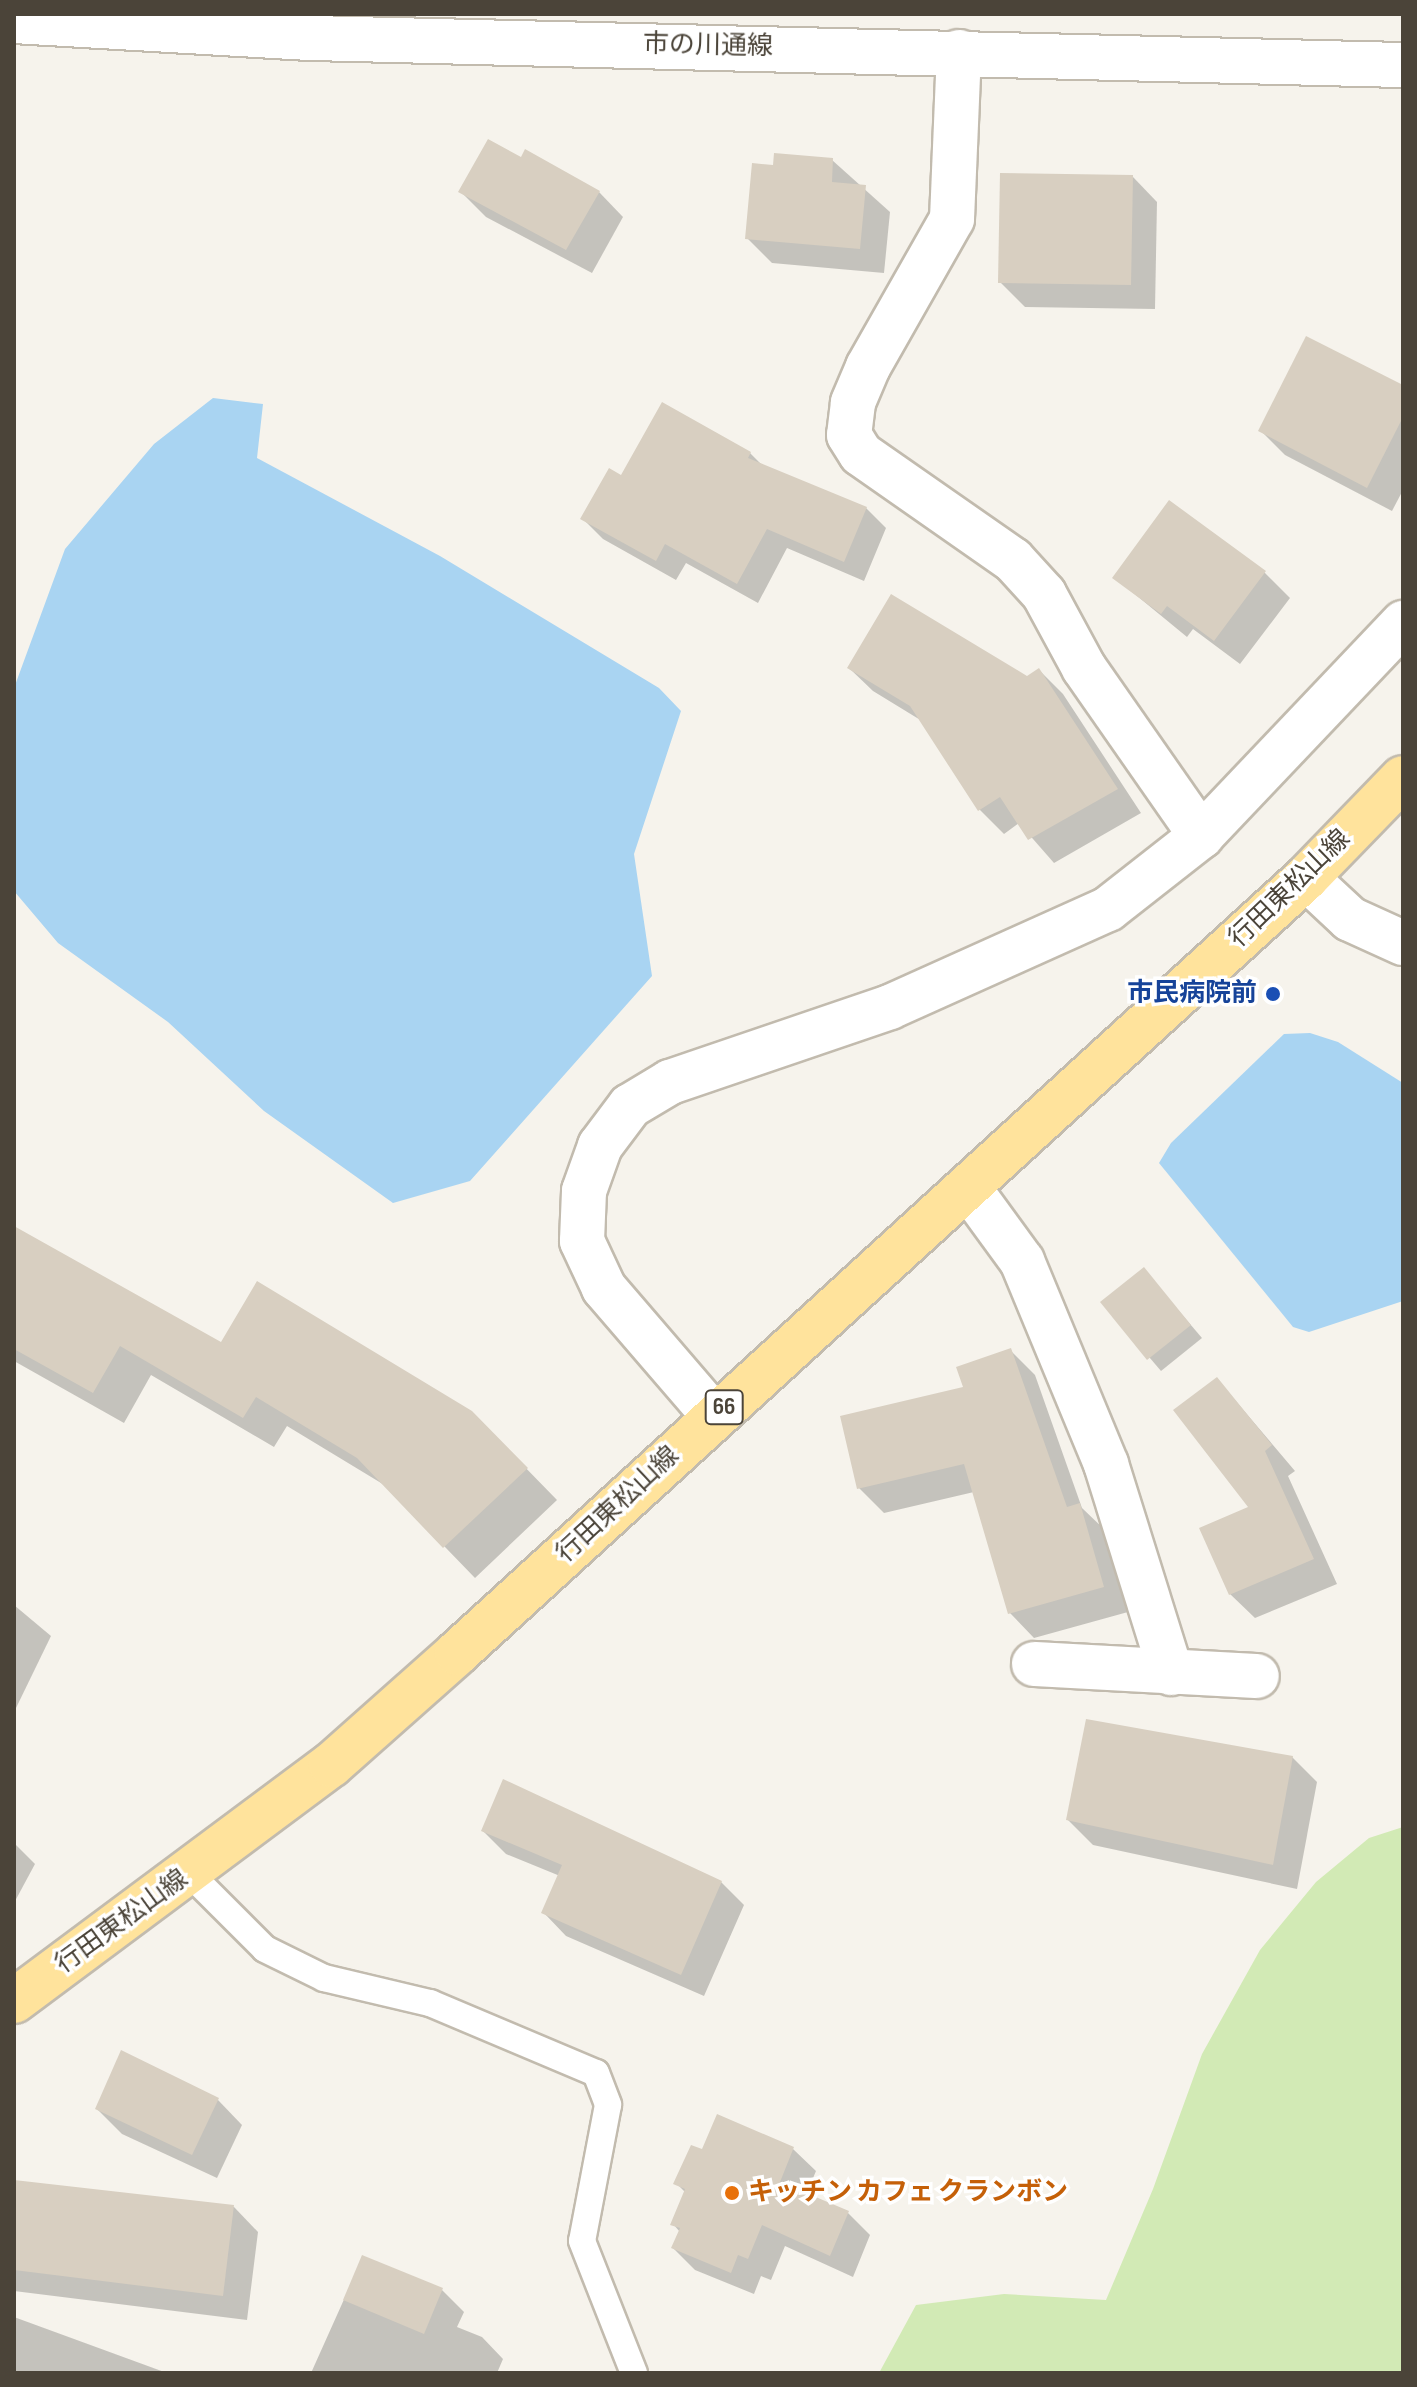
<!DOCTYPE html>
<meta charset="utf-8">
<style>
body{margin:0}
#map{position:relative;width:1417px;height:2387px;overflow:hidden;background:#f6f3ec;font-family:"Sofia Sans Condensed","Noto Sans JP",sans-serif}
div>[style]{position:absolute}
.green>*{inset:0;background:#d2eab5}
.water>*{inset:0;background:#a9d4f2}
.shadow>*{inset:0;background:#0003}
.building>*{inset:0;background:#d8cfc1}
.roads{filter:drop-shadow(2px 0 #c2bbae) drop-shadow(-2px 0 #c2bbae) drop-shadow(0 2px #c2bbae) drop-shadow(0 -2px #c2bbae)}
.service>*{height:26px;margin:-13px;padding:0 13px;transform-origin:13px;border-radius:13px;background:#fff}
.minor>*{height:44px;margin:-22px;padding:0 22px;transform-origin:22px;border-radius:22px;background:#fff}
.tertiary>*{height:44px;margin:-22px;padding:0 22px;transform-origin:22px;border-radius:22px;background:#fff}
.primary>*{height:44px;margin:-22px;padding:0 22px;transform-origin:22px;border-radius:22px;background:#ffe39c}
.dots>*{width:22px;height:22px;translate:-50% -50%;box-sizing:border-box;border:4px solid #fff;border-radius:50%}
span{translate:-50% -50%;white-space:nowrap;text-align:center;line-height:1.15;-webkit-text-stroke:7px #fff;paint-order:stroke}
.shield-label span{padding:2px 6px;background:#fff;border:2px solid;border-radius:6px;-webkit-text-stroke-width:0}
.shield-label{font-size:24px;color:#4b4439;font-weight:700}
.street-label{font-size:26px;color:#4b4439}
.transit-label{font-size:26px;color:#164399;font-weight:700}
.right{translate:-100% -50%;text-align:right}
.food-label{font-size:26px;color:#c56008;font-weight:700}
.left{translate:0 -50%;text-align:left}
.frame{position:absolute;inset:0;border:16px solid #4b4439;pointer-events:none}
</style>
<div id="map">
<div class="green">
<i style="clip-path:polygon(1403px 1827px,1403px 2373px,879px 2373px,916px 2305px,1004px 2294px,1106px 2300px,1153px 2189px,1202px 2054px,1260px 1950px,1316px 1882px,1369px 1838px)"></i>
</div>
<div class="water">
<i style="clip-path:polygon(213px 398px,263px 404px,257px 458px,440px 556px,659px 688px,681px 711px,634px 854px,652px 976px,470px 1181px,393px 1203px,264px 1111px,168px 1022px,58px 943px,14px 891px,14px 688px,65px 549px,154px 444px)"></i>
<i style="clip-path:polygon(1310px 1033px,1338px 1042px,1403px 1083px,1403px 1301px,1309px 1332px,1293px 1327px,1159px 1163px,1171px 1143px,1284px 1034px)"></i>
</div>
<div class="shadow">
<i style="clip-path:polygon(521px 160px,599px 192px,623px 217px,592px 273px,486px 217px,461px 192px)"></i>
<i style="clip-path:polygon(832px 160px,890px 212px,884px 273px,772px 263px,747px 238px,775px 167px)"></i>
<i style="clip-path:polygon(1133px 177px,1157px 202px,1155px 309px,1025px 307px,1000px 282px)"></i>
<i style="clip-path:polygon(1403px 387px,1403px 490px,1392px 511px,1285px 455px,1260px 430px)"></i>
<i style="clip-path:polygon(750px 453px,763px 466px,866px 508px,886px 528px,864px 581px,787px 548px,758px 603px,686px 563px,676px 580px,603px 539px,583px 519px)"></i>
<i style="clip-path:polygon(1169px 503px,1265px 573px,1290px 598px,1240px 664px,1193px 629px,1187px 637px,1114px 577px)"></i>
<i style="clip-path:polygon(849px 668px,1027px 678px,1039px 670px,1063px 694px,1141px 813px,1054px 863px,1019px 823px,1004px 834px,980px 810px,922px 721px,873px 691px)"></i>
<i style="clip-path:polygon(14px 1228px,221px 1345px,471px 1412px,557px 1500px,475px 1578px,386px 1486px,287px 1426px,274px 1447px,151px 1375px,124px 1423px,14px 1361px)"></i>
<i style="clip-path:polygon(1144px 1270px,1202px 1338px,1161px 1371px,1103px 1303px)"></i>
<i style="clip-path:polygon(1010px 1350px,1035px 1375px,1082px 1508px,1105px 1530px,1128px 1612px,1034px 1638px,1010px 1613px,974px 1492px,884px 1513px,859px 1488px)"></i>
<i style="clip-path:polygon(1217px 1379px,1295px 1471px,1288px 1476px,1337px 1584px,1255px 1618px,1230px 1594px,1251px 1508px)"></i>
<i style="clip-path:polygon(14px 1605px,51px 1636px,16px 1708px,14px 1707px)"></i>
<i style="clip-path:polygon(1292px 1757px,1317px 1782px,1297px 1889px,1093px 1845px,1068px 1820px)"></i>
<i style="clip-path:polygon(483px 1831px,721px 1882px,744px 1905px,704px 1996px,566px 1936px,544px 1913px,560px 1876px,506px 1854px)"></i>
<i style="clip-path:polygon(14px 1843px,35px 1864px,14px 1903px)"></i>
<i style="clip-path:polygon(218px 2100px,242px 2125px,217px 2178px,122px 2134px,97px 2109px)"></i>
<i style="clip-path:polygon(793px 2149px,816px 2171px,806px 2195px,848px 2213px,870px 2235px,853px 2277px,785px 2246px,771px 2280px,761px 2276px,754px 2294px,695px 2270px,673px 2248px,680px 2232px,673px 2224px,686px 2193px,676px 2183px,703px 2152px)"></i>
<i style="clip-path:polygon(14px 2182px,234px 2207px,258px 2232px,247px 2320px,14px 2291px)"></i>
<i style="clip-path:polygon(363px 2257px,442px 2290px,464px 2312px,457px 2327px,482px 2337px,503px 2359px,497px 2373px,311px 2373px)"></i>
<i style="clip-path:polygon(14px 2317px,167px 2373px,14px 2373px)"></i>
</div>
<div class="building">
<i style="clip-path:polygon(488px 139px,521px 157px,525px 149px,600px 191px,566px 250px,458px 192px)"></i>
<i style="clip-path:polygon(774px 153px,833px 158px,832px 182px,866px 185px,860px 249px,745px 239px,752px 163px,773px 165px)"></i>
<i style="clip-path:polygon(1000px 173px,1133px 175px,1131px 285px,998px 283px)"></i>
<i style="clip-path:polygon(1306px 336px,1403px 385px,1403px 417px,1367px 488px,1258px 431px)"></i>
<i style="clip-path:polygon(662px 402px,751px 452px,748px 458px,867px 507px,844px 562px,767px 529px,737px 584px,665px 544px,656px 561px,580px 519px,609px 468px,621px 475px)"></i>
<i style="clip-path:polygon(1169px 500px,1266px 571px,1214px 641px,1167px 606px,1161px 614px,1112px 578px)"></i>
<i style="clip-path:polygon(891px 594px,1027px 676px,1039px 668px,1118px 789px,1028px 840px,1000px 797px,978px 811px,910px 706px,847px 668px)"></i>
<i style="clip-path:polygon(14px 1226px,221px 1342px,257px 1281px,472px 1411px,528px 1468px,443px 1548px,357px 1458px,256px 1397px,243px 1418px,120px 1346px,93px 1393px,14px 1349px)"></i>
<i style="clip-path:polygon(1144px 1267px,1191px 1325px,1147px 1360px,1100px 1302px)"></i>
<i style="clip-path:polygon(1011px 1348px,1067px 1507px,1080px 1503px,1104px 1587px,1008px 1614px,964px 1464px,857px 1489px,840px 1416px,963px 1387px,956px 1367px)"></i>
<i style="clip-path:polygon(1217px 1377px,1272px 1445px,1265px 1451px,1314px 1559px,1229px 1595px,1199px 1528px,1248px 1507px,1173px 1410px)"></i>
<i style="clip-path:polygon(1086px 1719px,1293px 1756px,1273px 1865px,1066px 1820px)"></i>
<i style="clip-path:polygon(503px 1779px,722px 1881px,681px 1975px,541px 1913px,562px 1865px,481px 1831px)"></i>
<i style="clip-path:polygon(121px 2050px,219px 2098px,192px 2155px,95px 2109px)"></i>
<i style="clip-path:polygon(717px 2114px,794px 2147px,780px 2182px,849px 2211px,830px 2256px,762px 2225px,748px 2259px,738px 2255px,731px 2273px,671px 2248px,680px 2228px,670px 2225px,685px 2189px,673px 2184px,691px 2145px,702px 2149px)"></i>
<i style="clip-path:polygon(14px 2180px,234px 2205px,223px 2296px,14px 2270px)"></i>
<i style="clip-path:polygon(362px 2255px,443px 2288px,424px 2334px,343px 2300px)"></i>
</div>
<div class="roads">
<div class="service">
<i style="left:189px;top:1873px;width:107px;rotate:45deg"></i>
<i style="left:265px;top:1949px;width:66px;rotate:26.2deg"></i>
<i style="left:324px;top:1978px;width:109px;rotate:13.3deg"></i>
<i style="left:430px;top:2003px;width:180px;rotate:22.9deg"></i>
<i style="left:596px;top:2073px;width:34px;rotate:69deg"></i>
<i style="left:608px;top:2105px;width:138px;rotate:100.8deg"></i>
<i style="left:582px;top:2241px;width:142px;rotate:68.5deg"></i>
</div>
<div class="minor">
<i style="left:959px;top:52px;width:167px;rotate:92.4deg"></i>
<i style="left:952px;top:219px;width:170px;rotate:119.6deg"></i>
<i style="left:868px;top:367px;width:39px;rotate:113deg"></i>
<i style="left:853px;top:403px;width:32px;rotate:97deg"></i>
<i style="left:849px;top:435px;width:22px;rotate:58deg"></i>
<i style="left:861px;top:454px;width:185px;rotate:34.9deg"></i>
<i style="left:1013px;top:560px;width:46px;rotate:47.6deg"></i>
<i style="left:1044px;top:594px;width:84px;rotate:61.6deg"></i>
<i style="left:1084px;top:668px;width:205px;rotate:55.1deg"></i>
<i style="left:1306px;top:878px;width:60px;rotate:43deg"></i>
<i style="left:1350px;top:919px;width:58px;rotate:24.4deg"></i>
<i style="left:968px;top:1187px;width:92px;rotate:53.9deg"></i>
<i style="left:1022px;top:1261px;width:220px;rotate:67.5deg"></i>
<i style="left:1106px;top:1464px;width:219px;rotate:72.7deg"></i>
<i style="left:1034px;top:1664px;width:223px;rotate:3.1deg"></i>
</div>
<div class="tertiary">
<i style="left:14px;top:21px;width:298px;rotate:3.3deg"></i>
<i style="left:312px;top:38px;width:1091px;rotate:1.42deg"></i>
<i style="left:714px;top:1416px;width:169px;rotate:-130.7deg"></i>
<i style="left:604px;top:1288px;width:52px;rotate:-115.1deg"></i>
<i style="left:582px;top:1241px;width:50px;rotate:-87.7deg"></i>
<i style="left:584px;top:1191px;width:48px;rotate:-70.4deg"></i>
<i style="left:600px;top:1146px;width:50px;rotate:-53.1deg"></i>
<i style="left:630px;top:1106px;width:47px;rotate:-31deg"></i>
<i style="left:670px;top:1082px;width:232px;rotate:-18.8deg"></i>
<i style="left:890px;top:1007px;width:239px;rotate:-24.2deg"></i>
<i style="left:1108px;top:909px;width:118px;rotate:-38.1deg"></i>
<i style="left:1201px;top:836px;width:294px;rotate:-46.5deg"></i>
</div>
<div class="primary">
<i style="left:14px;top:2001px;width:395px;rotate:-36.7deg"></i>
<i style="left:331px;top:1765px;width:169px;rotate:-41.6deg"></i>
<i style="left:457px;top:1653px;width:1150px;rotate:-42.39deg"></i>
<i style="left:1306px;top:878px;width:139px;rotate:-45.9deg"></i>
</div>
</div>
<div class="dots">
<i style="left:1273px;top:994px;background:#1a4fb4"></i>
<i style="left:732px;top:2193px;background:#e8710a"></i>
</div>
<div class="shield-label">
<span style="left:724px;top:1407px">66</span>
</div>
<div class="street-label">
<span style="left:708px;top:46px;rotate:1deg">市の川通線</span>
<span style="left:1290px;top:889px;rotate:-44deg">行田東松山線</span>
<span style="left:618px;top:1505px;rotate:-43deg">行田東松山線</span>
<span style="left:122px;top:1922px;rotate:-36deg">行田東松山線</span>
</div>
<div class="transit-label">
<span class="right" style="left:1257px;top:994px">市民病院前</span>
</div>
<div class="food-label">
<span class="left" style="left:748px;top:2193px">キッチン カフェ クランボン</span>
</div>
<div class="frame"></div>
</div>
